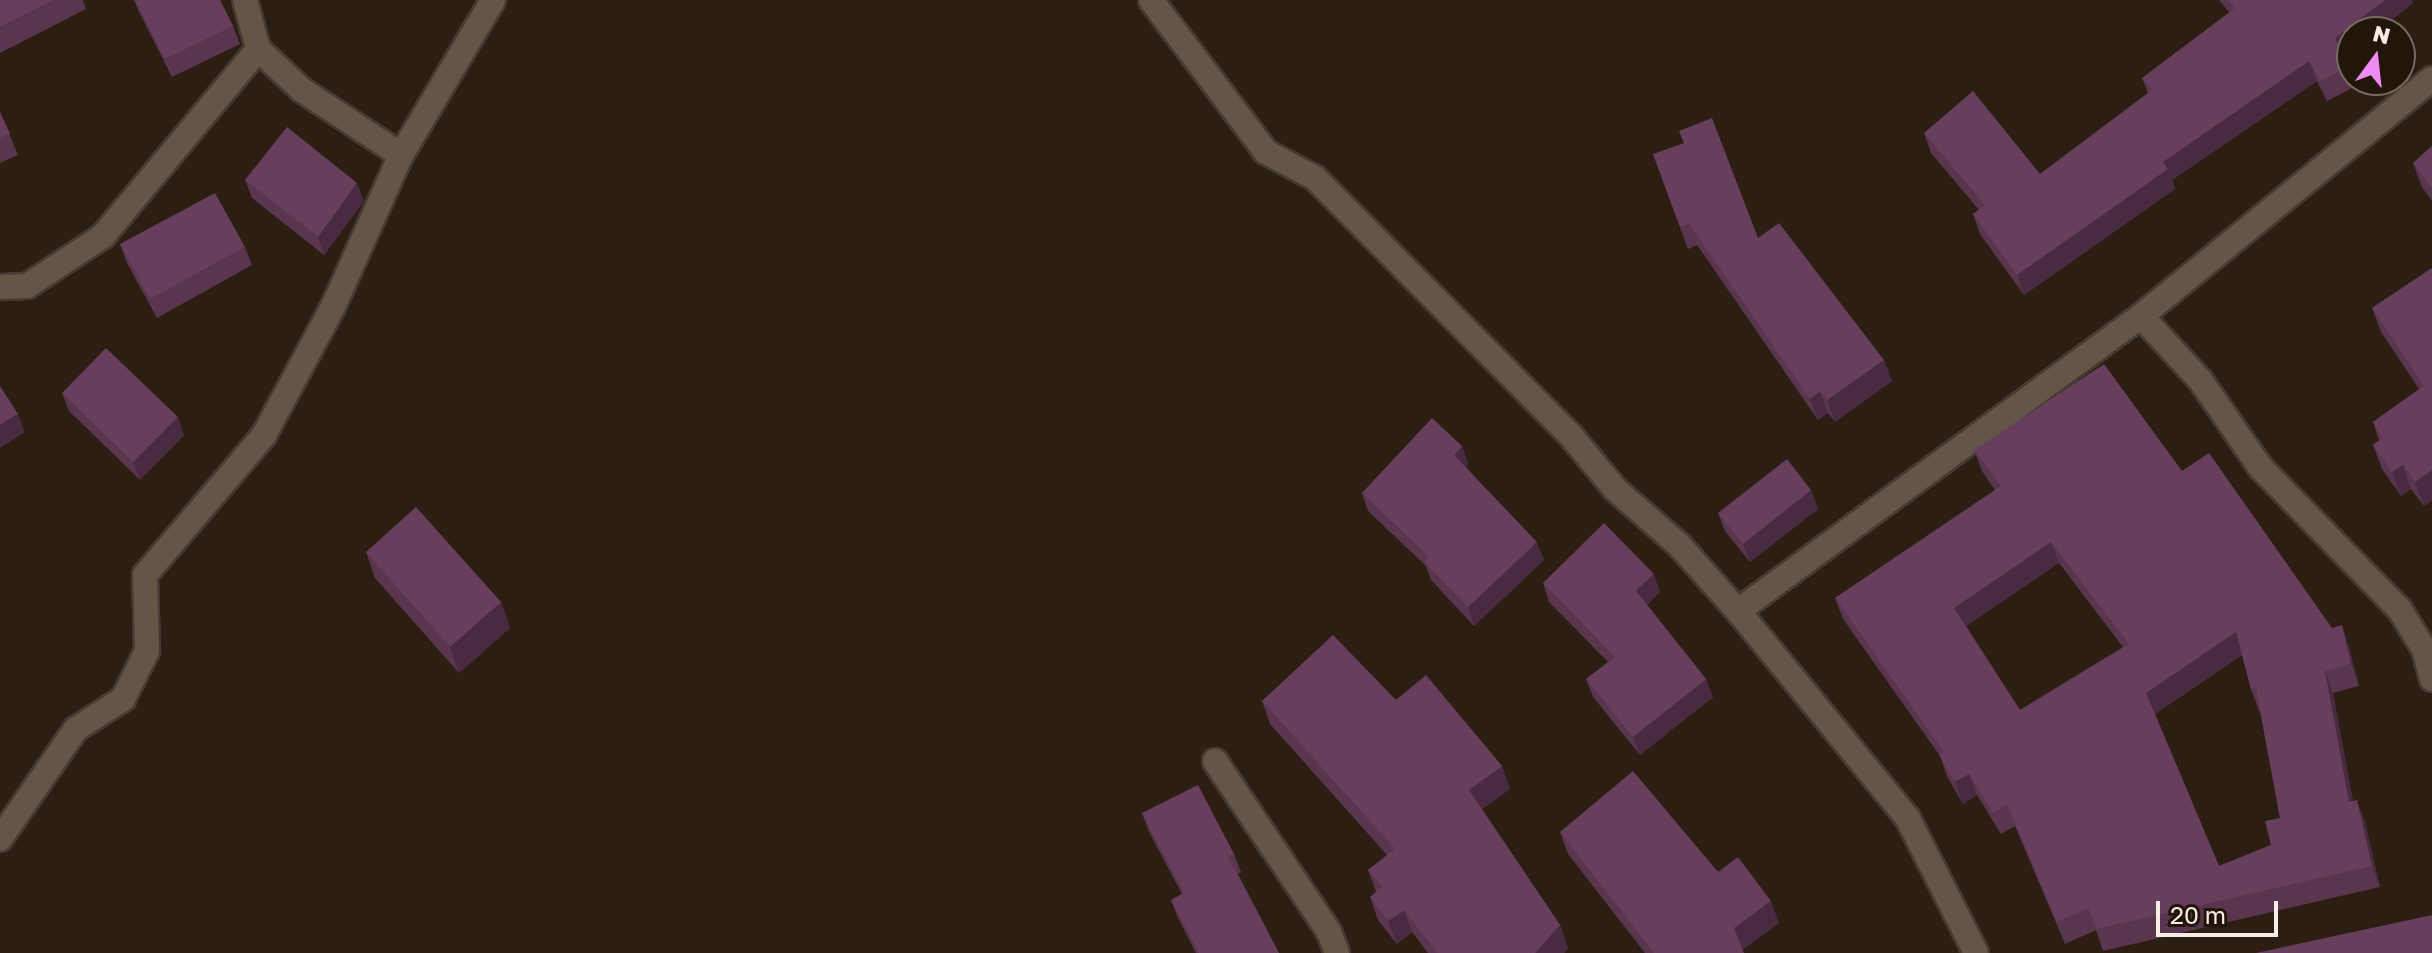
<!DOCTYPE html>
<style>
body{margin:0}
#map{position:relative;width:2432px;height:953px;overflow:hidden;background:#2c1e12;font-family:"Golos Text",sans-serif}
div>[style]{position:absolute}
.roads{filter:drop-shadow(2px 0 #463a33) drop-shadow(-2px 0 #463a33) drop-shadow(0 2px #463a33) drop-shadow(0 -2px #463a33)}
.minor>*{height:24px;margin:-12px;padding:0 12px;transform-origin:12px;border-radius:12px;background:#655547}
.wall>*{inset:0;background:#59354e}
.shaded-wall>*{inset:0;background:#482b40}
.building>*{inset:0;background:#673e5b}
span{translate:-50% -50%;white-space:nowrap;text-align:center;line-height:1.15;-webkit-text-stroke:6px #221509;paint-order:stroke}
.north{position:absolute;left:2336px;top:16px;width:80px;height:80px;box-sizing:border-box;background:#221509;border:2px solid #776b61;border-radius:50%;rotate:15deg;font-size:22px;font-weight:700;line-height:32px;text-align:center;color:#f7ede5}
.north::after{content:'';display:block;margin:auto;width:28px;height:36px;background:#ee8bf7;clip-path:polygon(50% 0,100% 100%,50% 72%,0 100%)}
.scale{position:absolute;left:2156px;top:901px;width:122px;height:36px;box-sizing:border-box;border:4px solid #f7ede5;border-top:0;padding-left:10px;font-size:24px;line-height:28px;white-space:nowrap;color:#f7ede5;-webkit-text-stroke:6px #221509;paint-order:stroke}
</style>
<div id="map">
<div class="roads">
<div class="minor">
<i style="left:245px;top:0;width:51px;rotate:75.1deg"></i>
<i style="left:258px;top:49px;width:60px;rotate:43deg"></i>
<i style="left:302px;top:90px;width:118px;rotate:33.3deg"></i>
<i style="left:1151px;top:0;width:191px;rotate:52.9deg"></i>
<i style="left:1266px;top:152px;width:55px;rotate:28deg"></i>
<i style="left:1315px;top:178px;width:365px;rotate:45.2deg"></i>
<i style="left:1572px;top:437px;width:67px;rotate:50.4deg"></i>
<i style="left:1615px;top:489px;width:86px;rotate:41.2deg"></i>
<i style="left:1680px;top:546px;width:87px;rotate:48.3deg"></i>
<i style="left:1738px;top:611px;width:269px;rotate:50.7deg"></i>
<i style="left:1908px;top:819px;width:150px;rotate:63.1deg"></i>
<i style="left:0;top:287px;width:27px;rotate:-2deg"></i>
<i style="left:27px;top:286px;width:91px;rotate:-33.3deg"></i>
<i style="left:103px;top:236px;width:243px;rotate:-50.3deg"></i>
<i style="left:2141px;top:316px;width:88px;rotate:47.3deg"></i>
<i style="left:2201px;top:381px;width:104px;rotate:55.5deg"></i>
<i style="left:2260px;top:467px;width:200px;rotate:45.6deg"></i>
<i style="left:2400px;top:610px;width:46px;rotate:58.4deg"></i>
<i style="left:2424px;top:649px;width:31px;rotate:75deg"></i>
<i style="left:1738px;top:611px;width:499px;rotate:-36.2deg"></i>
<i style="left:2141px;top:316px;width:375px;rotate:-39.2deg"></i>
<i style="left:1215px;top:761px;width:206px;rotate:56.3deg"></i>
<i style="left:1329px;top:932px;width:22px;rotate:69deg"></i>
<i style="left:0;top:839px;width:134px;rotate:-55.4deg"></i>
<i style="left:76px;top:729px;width:56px;rotate:-32.6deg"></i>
<i style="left:123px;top:699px;width:54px;rotate:-63.4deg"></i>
<i style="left:147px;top:651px;width:76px;rotate:-91.5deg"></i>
<i style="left:145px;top:575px;width:184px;rotate:-49.6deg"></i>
<i style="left:264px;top:435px;width:145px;rotate:-61.7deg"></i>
<i style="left:333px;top:307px;width:167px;rotate:-65.9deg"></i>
<i style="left:401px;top:155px;width:180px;rotate:-59.3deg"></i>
</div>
</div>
<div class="wall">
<i style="clip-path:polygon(0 0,83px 0,86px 9px,0 53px)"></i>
<i style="clip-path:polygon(134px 0,220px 0,233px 26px,240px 44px,172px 77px,139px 12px)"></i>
<i style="clip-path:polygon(2219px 0,2412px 0,2413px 3px,2376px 32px,2352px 32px,2352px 50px,2344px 56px,2352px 74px,2352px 80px,2354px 80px,2356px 86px,2327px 101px,2317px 81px,2172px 180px,2175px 189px,2024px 295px,1980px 234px,1973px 214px,1979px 210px,1931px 153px,1924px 133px,2040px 174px,2148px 93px,2142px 78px,2230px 13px)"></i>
<i style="clip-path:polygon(0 112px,18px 155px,0 163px)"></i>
<i style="clip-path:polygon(2432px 146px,2432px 201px,2422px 187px,2413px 163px)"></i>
<i style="clip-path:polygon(1653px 154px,1758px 238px,1892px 381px,1835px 422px,1828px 413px,1818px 420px,1697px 245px,1688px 249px)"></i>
<i style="clip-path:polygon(245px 180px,364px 201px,324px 255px,252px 198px)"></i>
<i style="clip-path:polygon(120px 244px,245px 247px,252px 265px,157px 318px,127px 263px)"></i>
<i style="clip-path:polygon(2432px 268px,2432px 501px,2424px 506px,2411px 489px,2401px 496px,2382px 469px,2373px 445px,2379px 440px,2373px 422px,2419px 389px,2381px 332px,2372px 308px)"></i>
<i style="clip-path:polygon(62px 393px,184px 435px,140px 480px,69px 411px)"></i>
<i style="clip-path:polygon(1462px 446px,1468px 464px,1466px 467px,1544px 560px,1474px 626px,1431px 580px,1426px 566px,1368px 511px,1362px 493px)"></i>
<i style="clip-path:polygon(evenodd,1974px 450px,2182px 471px,2349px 647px,2359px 686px,2333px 693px,2353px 801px,2365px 822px,2380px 887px,2103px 951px,2096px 930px,2065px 944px,2015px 826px,2001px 834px,1977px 795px,1963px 804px,1947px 776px,1940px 756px,1843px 619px,1835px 598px,1995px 490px,1982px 471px,1974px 450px,2059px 563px,2123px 647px,2020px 710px,1966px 626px,2059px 563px,1974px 450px,2242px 655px,2251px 689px,2259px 711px,2260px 711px,2280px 818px,2271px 845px,2219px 866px,2155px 714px,2242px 655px)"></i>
<i style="clip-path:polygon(1811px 490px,1818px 509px,1750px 562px,1725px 531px,1718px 513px)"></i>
<i style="clip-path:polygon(366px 552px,501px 602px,510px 628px,459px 673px,375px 578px)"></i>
<i style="clip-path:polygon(1543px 583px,1660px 592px,1647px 605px,1706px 679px,1713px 697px,1640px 755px,1593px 697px,1586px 679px,1608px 662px,1549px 602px)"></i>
<i style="clip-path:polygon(1396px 700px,1502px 766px,1510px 789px,1482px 809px,1560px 925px,1568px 948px,1564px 953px,1428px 953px,1412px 932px,1397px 944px,1378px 920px,1370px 897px,1376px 892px,1368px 870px,1387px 855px,1270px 724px,1262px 701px)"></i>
<i style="clip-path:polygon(1142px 813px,1234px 854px,1241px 872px,1238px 874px,1279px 953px,1196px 953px,1178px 918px,1171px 900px,1182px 894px,1149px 832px)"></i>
<i style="clip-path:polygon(1560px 832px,1718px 872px,1779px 923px,1742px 950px,1744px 953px,1645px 953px,1568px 854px)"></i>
</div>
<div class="shaded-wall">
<i style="clip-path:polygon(2385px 0,2412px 0,2413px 3px,2376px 32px,2352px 32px,2352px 50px,2342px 58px,2335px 38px)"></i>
<i style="clip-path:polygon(2309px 61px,2317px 81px,2172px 180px,2175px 189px,2024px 295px,2017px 275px,2163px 162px)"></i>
<i style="clip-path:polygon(357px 183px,364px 201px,324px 255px,318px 237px)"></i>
<i style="clip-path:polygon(1884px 360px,1892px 381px,1835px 422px,1827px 400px)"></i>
<i style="clip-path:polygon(1820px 391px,1828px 413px,1818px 420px,1810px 399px)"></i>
<i style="clip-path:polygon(18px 414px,25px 432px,0 448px,0 425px)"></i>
<i style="clip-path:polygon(178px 417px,184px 435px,140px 480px,133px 462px)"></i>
<i style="clip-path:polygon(1462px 446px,1468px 464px,1460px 473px,1454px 455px)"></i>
<i style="clip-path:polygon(2403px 465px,2411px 489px,2401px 496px,2392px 472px)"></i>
<i style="clip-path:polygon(2432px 470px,2432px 501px,2424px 506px,2415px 482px)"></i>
<i style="clip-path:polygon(1811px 490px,1818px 509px,1750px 562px,1743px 544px)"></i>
<i style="clip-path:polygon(1537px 542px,1544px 560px,1474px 626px,1468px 607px)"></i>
<i style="clip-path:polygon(2051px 542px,2059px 563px,1961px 629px,1954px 608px)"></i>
<i style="clip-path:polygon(1654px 574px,1660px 592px,1643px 609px,1636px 591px)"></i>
<i style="clip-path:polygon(501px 602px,510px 628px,459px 673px,450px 647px)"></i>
<i style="clip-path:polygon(2342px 625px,2349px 647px,2359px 686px,2351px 664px)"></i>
<i style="clip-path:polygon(2236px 632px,2244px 653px,2154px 714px,2146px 693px)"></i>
<i style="clip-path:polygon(2325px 671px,2333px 693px,2357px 823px,2349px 802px)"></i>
<i style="clip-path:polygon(1706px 679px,1713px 697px,1640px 755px,1633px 737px)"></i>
<i style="clip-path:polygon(1502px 766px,1510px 789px,1477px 813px,1469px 790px)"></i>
<i style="clip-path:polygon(1969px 774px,1977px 795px,1963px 804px,1955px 782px)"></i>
<i style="clip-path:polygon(2357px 800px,2365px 822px,2380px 887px,2372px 866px)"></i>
<i style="clip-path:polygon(1771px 901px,1779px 923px,1742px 950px,1734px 928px)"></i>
<i style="clip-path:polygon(1404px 910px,1412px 932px,1397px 944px,1388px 921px)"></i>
<i style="clip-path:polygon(1560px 925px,1568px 948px,1564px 953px,1535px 953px)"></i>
</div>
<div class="building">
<i style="clip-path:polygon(0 0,54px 0,0 27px)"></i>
<i style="clip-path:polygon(135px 0,220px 0,233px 26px,165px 59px)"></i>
<i style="clip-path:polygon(2228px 0,2385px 0,2335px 38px,2349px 66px,2320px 81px,2309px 61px,2163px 162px,2168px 169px,2017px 275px,1973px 214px,1985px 205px,1924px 133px,1973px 91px,2040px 174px,2152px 90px,2142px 78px,2235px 8px)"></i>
<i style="clip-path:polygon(0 112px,10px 134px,0 138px)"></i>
<i style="clip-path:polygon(1712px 118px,1758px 238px,1779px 223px,1884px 360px,1827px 400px,1820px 391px,1810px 399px,1689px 224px,1680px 227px,1653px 154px,1684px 143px,1679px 131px)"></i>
<i style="clip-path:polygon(287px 127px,357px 183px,318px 237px,245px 180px)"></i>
<i style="clip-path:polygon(2432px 146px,2432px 188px,2413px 163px)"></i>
<i style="clip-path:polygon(215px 193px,245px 247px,150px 299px,120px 244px)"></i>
<i style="clip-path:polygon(2432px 268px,2432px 470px,2415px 482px,2403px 465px,2392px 472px,2373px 445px,2383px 438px,2373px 422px,2424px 386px,2372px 308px)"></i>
<i style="clip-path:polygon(106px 348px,178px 417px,133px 462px,62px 393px)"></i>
<i style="clip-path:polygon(evenodd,2104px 364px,2182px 471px,2209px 453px,2332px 628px,2342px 625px,2351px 664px,2325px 671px,2349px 802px,2357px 800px,2372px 866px,2096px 929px,2088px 908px,2057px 922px,2007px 804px,1993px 813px,1969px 774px,1955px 782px,1939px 755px,1944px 752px,1835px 598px,2001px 486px,1974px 450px,2104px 364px,2051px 542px,2129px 644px,2020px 710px,1954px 608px,2051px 542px,2104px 364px,2236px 632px,2251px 689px,2256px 688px,2280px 818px,2265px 821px,2271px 845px,2219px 866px,2146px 693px,2236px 632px)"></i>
<i style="clip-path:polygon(0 386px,18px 414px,0 425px)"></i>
<i style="clip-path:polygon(1432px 418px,1462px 446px,1454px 455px,1537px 542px,1468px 607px,1424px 562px,1429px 557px,1362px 493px)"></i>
<i style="clip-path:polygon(1787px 459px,1811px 490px,1743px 544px,1718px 513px)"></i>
<i style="clip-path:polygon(416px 507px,501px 602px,450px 647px,366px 552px)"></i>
<i style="clip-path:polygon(1604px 523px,1654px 574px,1636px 591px,1706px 679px,1633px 737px,1586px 679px,1615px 657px,1543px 583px)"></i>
<i style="clip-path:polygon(1333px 635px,1396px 700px,1426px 675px,1502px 766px,1469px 790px,1560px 925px,1535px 953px,1437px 953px,1404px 910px,1388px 921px,1370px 897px,1382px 887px,1368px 870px,1395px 849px,1262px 701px)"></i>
<i style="clip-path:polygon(1633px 771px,1718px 872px,1738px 857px,1771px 901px,1734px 928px,1744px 953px,1654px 953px,1560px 832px)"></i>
<i style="clip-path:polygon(1198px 785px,1234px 854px,1228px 857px,1279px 953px,1199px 953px,1171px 900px,1184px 893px,1142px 813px)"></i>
<i style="clip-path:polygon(2432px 915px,2432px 953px,2256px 953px)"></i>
</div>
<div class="north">N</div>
<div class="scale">20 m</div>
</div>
